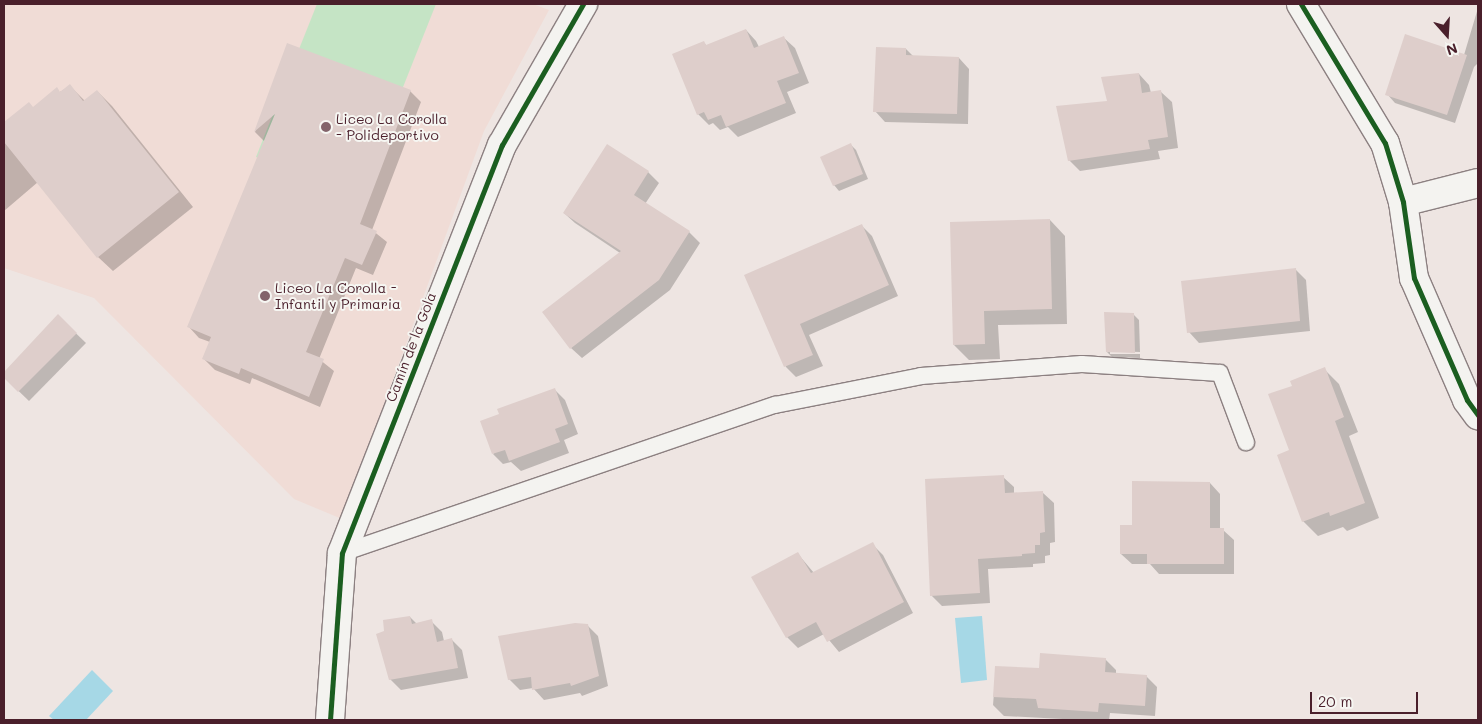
<!DOCTYPE html>
<meta charset="utf-8">
<style>
body{margin:0}
#map{position:relative;width:1482px;height:724px;overflow:hidden;background:#eee5e2;font-family:Mali,sans-serif}
div>[style]{position:absolute}
.built>*{inset:0;background:#f0dcd6}
.green>*{inset:0;background:#c5e4c5}
.water>*{inset:0;background:#a6d8e6}
.shadow>*{inset:0;background:#0003}
.building>*{inset:0;background:#dececb}
.roads{filter:drop-shadow(1px 0 #8c8081) drop-shadow(-1px 0 #8c8081) drop-shadow(0 1px #8c8081) drop-shadow(0 -1px #8c8081)}
.service>*{height:16px;margin:-8px;padding:0 8px;transform-origin:8px;border-radius:8px;background:#f4f3f0}
.minor>*{height:28px;margin:-14px;padding:0 14px;transform-origin:14px;border-radius:14px;background:#f4f3f0}
.cycleway>*{height:5px;margin:-2.5px;padding:0 2.5px;transform-origin:2.5px;border-radius:2.5px;background:#1b5e20}
.dots>*{width:14px;height:14px;translate:-50% -50%;box-sizing:border-box;border:2px solid #f6f6f2;border-radius:50%}
span{translate:-50% -50%;white-space:nowrap;text-align:center;line-height:1.15;-webkit-text-stroke:4px #f6f6f2;paint-order:stroke}
.poi-label{font-size:14px;color:#4a1f2b}
.left{translate:0 -50%;text-align:left}
.street-label{font-size:14px;color:#4a1f2b}
.frame{position:absolute;inset:0;border:5px solid #4a1f2b;pointer-events:none}
.north{position:absolute;left:1422px;top:10px;width:50px;height:50px;-webkit-text-stroke:4px #f6f6f2;paint-order:stroke;rotate:161deg;font-size:14px;font-weight:700;line-height:20px;text-align:center;color:#4a1f2b}
.north::after{content:'';display:block;margin:auto;width:18px;height:22px;background:#4a1f2b;clip-path:polygon(50% 0,100% 100%,50% 72%,0 100%)}
.scale{position:absolute;left:1310px;top:692px;width:108px;height:22px;box-sizing:border-box;border:2px solid #4a1f2b;border-top:0;padding-left:6px;font-size:15px;line-height:18px;white-space:nowrap;color:#4a1f2b;-webkit-text-stroke:4px #f6f6f2;paint-order:stroke}
</style>
<div id="map">
<div class="built">
<i style="clip-path:polygon(4px 4px,533px 4px,549px 10px,484px 131px,342px 519px,294px 499px,94px 298px,4px 268px)"></i>
</div>
<div class="green">
<i style="clip-path:polygon(317px 4px,436px 4px,359px 198px,256px 157px)"></i>
</div>
<div class="water">
<i style="clip-path:polygon(982px 616px,987px 680px,961px 683px,955px 618px)"></i>
<i style="clip-path:polygon(92px 670px,113px 691px,86px 720px,54px 720px,49px 716px)"></i>
</div>
<div class="shadow">
<i style="clip-path:polygon(1478px 8px,1478px 63px,1474px 67px,1455px 123px,1395px 103px,1387px 94px,1464px 55px)"></i>
<i style="clip-path:polygon(746px 30px,756px 41px,759px 47px,784px 38px,795px 48px,809px 83px,787px 92px,796px 113px,738px 137px,728px 127px,720px 130px,713px 123px,709px 125px,698px 114px,704px 43px,707px 46px)"></i>
<i style="clip-path:polygon(288px 45px,410px 91px,421px 102px,372px 230px,387px 242px,373px 275px,356px 268px,319px 359px,334px 371px,320px 407px,252px 378px,250px 384px,215px 370px,204px 359px,210px 342px,199px 338px,189px 327px,265px 142px,255px 132px)"></i>
<i style="clip-path:polygon(906px 49px,914px 57px,959px 58px,969px 69px,968px 124px,885px 122px,875px 111px)"></i>
<i style="clip-path:polygon(1139px 74px,1149px 85px,1151px 93px,1161px 92px,1172px 102px,1178px 148px,1158px 151px,1160px 159px,1080px 171px,1069px 160px,1108px 102px)"></i>
<i style="clip-path:polygon(70px 86px,85px 101px,97px 91px,112px 106px,193px 207px,113px 271px,98px 257px,38px 182px,4px 211px,4px 124px,29px 104px,33px 108px)"></i>
<i style="clip-path:polygon(851px 145px,856px 150px,868px 179px,839px 191px,834px 185px)"></i>
<i style="clip-path:polygon(607px 146px,648px 172px,659px 183px,645px 204px,689px 232px,700px 243px,670px 290px,582px 358px,571px 348px,620px 253px,575px 223px,564px 213px)"></i>
<i style="clip-path:polygon(1050px 220px,1065px 236px,1067px 324px,998px 325px,1000px 359px,969px 360px,954px 345px)"></i>
<i style="clip-path:polygon(861px 225px,872px 236px,898px 296px,809px 335px,823px 366px,796px 377px,786px 367px,746px 276px)"></i>
<i style="clip-path:polygon(1295px 269px,1306px 280px,1310px 331px,1199px 343px,1189px 332px)"></i>
<i style="clip-path:polygon(1133px 314px,1139px 320px,1140px 352px,1110px 351px,1110px 354px,1140px 354px,1140px 358px,1112px 357px,1107px 352px)"></i>
<i style="clip-path:polygon(58px 316px,86px 343px,29px 401px,4px 377px,4px 373px)"></i>
<i style="clip-path:polygon(1324px 369px,1339px 384px,1358px 432px,1349px 436px,1379px 518px,1347px 531px,1343px 527px,1318px 536px,1303px 521px,1291px 451px)"></i>
<i style="clip-path:polygon(554px 389px,565px 400px,578px 434px,564px 440px,569px 453px,521px 471px,511px 462px,503px 464px,493px 454px)"></i>
<i style="clip-path:polygon(1003px 477px,1014px 487px,1014px 494px,1043px 493px,1054px 503px,1055px 542px,1050px 543px,1050px 555px,1045px 556px,1045px 563px,1033px 564px,1033px 567px,988px 569px,990px 603px,942px 606px,931px 595px)"></i>
<i style="clip-path:polygon(1210px 483px,1220px 494px,1220px 530px,1223px 530px,1234px 540px,1234px 574px,1159px 574px,1150px 564px,1132px 564px,1121px 554px)"></i>
<i style="clip-path:polygon(872px 544px,883px 555px,913px 613px,839px 652px,824px 634px,798px 648px,787px 637px,798px 554px,814px 573px)"></i>
<i style="clip-path:polygon(410px 617px,417px 624px,431px 621px,442px 632px,444px 641px,452px 640px,462px 650px,468px 678px,401px 690px,390px 679px,386px 632px)"></i>
<i style="clip-path:polygon(587px 625px,598px 636px,608px 686px,582px 696px,580px 693px,544px 700px,533px 688px,520px 690px,509px 679px)"></i>
<i style="clip-path:polygon(1105px 659px,1116px 670px,1116px 674px,1146px 676px,1157px 687px,1155px 716px,1110px 713px,1109px 720px,1081px 720px,1004px 716px,993px 705px,996px 667px,1040px 669px)"></i>
</div>
<div class="building">
<i style="clip-path:polygon(746px 29px,754px 48px,784px 36px,799px 73px,777px 81px,786px 103px,726px 127px,721px 115px,708px 120px,704px 112px,697px 115px,672px 54px,704px 41px,706px 45px)"></i>
<i style="clip-path:polygon(1405px 34px,1467px 55px,1447px 115px,1385px 95px)"></i>
<i style="clip-path:polygon(287px 43px,411px 90px,360px 224px,377px 231px,362px 265px,345px 258px,306px 352px,324px 359px,309px 397px,241px 368px,239px 374px,202px 359px,211px 337px,187px 327px,275px 114px,254px 132px)"></i>
<i style="clip-path:polygon(876px 47px,906px 48px,906px 55px,959px 57px,957px 114px,873px 112px)"></i>
<i style="clip-path:polygon(1139px 73px,1142px 93px,1161px 90px,1168px 137px,1148px 140px,1150px 149px,1068px 161px,1056px 106px,1107px 101px,1101px 77px)"></i>
<i style="clip-path:polygon(70px 84px,83px 101px,97px 90px,179px 192px,97px 258px,4px 142px,4px 122px,29px 102px,33px 107px,57px 87px,60px 92px)"></i>
<i style="clip-path:polygon(851px 143px,863px 174px,833px 186px,820px 157px)"></i>
<i style="clip-path:polygon(607px 144px,649px 171px,634px 195px,690px 231px,659px 280px,570px 349px,542px 312px,621px 251px,563px 213px)"></i>
<i style="clip-path:polygon(1050px 219px,1052px 309px,984px 311px,985px 344px,953px 345px,950px 222px)"></i>
<i style="clip-path:polygon(862px 224px,889px 285px,800px 324px,813px 355px,784px 367px,744px 275px)"></i>
<i style="clip-path:polygon(1296px 268px,1300px 321px,1187px 333px,1181px 281px)"></i>
<i style="clip-path:polygon(1104px 312px,1134px 313px,1135px 353px,1106px 352px)"></i>
<i style="clip-path:polygon(58px 314px,77px 333px,18px 392px,4px 378px,4px 372px)"></i>
<i style="clip-path:polygon(1325px 367px,1344px 417px,1335px 421px,1365px 503px,1330px 516px,1329px 512px,1302px 522px,1277px 455px,1289px 450px,1268px 394px,1292px 386px,1290px 381px)"></i>
<i style="clip-path:polygon(555px 388px,568px 424px,555px 429px,560px 442px,509px 461px,505px 450px,492px 454px,480px 421px,499px 414px,497px 409px)"></i>
<i style="clip-path:polygon(1004px 475px,1005px 493px,1043px 491px,1045px 532px,1040px 533px,1040px 545px,1035px 545px,1035px 553px,1022px 554px,1022px 556px,978px 559px,980px 593px,930px 596px,925px 479px)"></i>
<i style="clip-path:polygon(1132px 481px,1210px 482px,1210px 528px,1224px 528px,1224px 564px,1147px 564px,1147px 554px,1120px 554px,1120px 525px,1132px 525px)"></i>
<i style="clip-path:polygon(873px 542px,904px 602px,827px 642px,816px 622px,786px 638px,751px 577px,798px 552px,811px 573px)"></i>
<i style="clip-path:polygon(410px 616px,412px 624px,432px 619px,437px 642px,452px 638px,458px 668px,389px 680px,376px 634px,384px 631px,383px 620px)"></i>
<i style="clip-path:polygon(575px 623px,588px 624px,599px 676px,571px 686px,570px 683px,532px 690px,531px 677px,508px 680px,498px 636px)"></i>
<i style="clip-path:polygon(1040px 653px,1106px 658px,1105px 672px,1147px 675px,1145px 706px,1099px 703px,1098px 712px,1038px 708px,1036px 699px,993px 697px,995px 666px,1039px 668px)"></i>
</div>
<div class="roads">
<div class="service">
<i style="left:342px;top:553px;width:458px;rotate:-18.9deg"></i>
<i style="left:775px;top:405px;width:149px;rotate:-11.2deg"></i>
<i style="left:921px;top:376px;width:161px;rotate:-4.3deg"></i>
<i style="left:1082px;top:364px;width:138px;rotate:3.7deg"></i>
<i style="left:1220px;top:373px;width:74px;rotate:69.4deg"></i>
</div>
<div class="minor">
<i style="left:1301px;top:4px;width:162px;rotate:58.9deg"></i>
<i style="left:1385px;top:143px;width:62px;rotate:73deg"></i>
<i style="left:1403px;top:202px;width:77px;rotate:81.8deg"></i>
<i style="left:1414px;top:278px;width:133px;rotate:66.5deg"></i>
<i style="left:1467px;top:400px;width:19px;rotate:54deg"></i>
<i style="left:1403px;top:202px;width:77px;rotate:-14.2deg"></i>
<i style="left:330px;top:720px;width:167px;rotate:-85.9deg"></i>
<i style="left:342px;top:553px;width:438px;rotate:-68.6deg"></i>
<i style="left:502px;top:145px;width:163px;rotate:-60.1deg"></i>
</div>
</div>
<div class="cycleway">
<i style="left:1301px;top:4px;width:162px;rotate:58.9deg"></i>
<i style="left:1385px;top:143px;width:62px;rotate:73deg"></i>
<i style="left:1403px;top:202px;width:77px;rotate:81.8deg"></i>
<i style="left:1414px;top:278px;width:133px;rotate:66.5deg"></i>
<i style="left:1467px;top:400px;width:19px;rotate:54deg"></i>
<i style="left:330px;top:720px;width:167px;rotate:-85.9deg"></i>
<i style="left:342px;top:553px;width:438px;rotate:-68.6deg"></i>
<i style="left:502px;top:145px;width:163px;rotate:-60.1deg"></i>
</div>
<div class="dots">
<i style="left:326px;top:127px;background:#83646b"></i>
<i style="left:265px;top:296px;background:#83646b"></i>
</div>
<div class="poi-label">
<span class="left" style="left:336px;top:127px">Liceo La Corolla<br>- Polideportivo</span>
<span class="left" style="left:275px;top:296px">Liceo La Corolla -<br>Infantil y Primaria</span>
</div>
<div class="street-label">
<span style="left:411px;top:347px;rotate:-69deg">Camín de la Gola</span>
</div>
<div class="frame"></div>
<div class="north">N</div>
<div class="scale">20 m</div>
</div>
